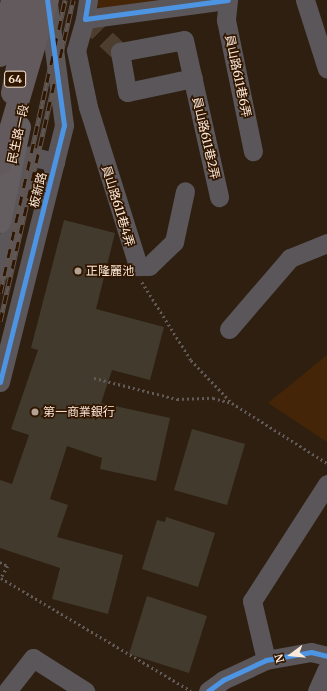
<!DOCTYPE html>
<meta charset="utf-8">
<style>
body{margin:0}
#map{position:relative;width:327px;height:691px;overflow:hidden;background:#2e1f11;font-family:Merriweather,"Noto Sans TC",serif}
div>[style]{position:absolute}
.built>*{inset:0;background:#442507}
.building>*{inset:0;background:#423b2d}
.minor-tunnel>*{height:19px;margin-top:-9.5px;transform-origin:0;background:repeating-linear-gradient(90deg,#4d3d2f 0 19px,transparent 0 29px)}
.path>*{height:2.5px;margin-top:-1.25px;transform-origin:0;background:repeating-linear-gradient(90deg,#625b58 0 2px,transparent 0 5px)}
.minor>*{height:19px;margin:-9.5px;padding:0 9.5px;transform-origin:9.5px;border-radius:9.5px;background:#5a5659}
.major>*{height:22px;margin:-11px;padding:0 11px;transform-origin:11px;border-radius:11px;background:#645e61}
.highway>*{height:22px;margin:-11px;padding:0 11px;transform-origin:11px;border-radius:11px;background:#625a5c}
.rail>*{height:4.5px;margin-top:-2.25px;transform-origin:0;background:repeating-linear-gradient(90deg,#311600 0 9px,#615651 0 18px);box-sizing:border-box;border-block:1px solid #615651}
.highway-bridge>*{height:22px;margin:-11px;padding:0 11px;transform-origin:11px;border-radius:11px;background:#625a5c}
.cycleway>*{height:5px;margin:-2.5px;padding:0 2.5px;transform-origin:2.5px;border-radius:2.5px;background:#4d94e3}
.dots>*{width:11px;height:11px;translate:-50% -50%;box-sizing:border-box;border:2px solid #311600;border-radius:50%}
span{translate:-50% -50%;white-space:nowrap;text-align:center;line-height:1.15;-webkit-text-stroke:3.5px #311600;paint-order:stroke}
.shield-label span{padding:1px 3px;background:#311600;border:1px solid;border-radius:3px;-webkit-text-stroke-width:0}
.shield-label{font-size:11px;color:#fce9d9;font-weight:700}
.street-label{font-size:12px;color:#fce9d9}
.poi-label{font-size:12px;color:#fce9d9}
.left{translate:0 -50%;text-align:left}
.north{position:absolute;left:271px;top:635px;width:40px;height:40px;-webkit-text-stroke:3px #311600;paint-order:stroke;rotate:254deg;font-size:11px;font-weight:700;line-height:16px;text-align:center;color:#fce9d9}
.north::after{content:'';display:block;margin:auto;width:14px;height:18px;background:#fce9d9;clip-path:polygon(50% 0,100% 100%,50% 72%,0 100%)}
</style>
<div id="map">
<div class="built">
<i style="clip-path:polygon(95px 0,175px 0,100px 11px)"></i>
<i style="clip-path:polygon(327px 355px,327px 442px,268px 403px)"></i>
</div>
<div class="building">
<i style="clip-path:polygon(64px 220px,115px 233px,96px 309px,164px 327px,150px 380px,112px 370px,101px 403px,170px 418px,156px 481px,100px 469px,102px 458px,67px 446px,50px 499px,68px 505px,57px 537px,123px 555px,108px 614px,52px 599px,60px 568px,0 548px,0 480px,12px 484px,29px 435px,11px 429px,38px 350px,31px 348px)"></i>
<i style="clip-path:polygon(192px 429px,245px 444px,227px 505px,174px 490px)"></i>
<i style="clip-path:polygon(166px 517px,215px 533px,198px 587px,142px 569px,157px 520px,165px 522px)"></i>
<i style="clip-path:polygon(147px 596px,207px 616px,189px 673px,129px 654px)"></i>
</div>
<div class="minor-tunnel">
<i style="left:85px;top:19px;width:48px;rotate:43.3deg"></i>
</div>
<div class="path">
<i style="left:142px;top:282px;width:92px;rotate:57.9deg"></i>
<i style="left:191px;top:360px;width:59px;rotate:46.4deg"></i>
<i style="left:94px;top:378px;width:86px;rotate:14.2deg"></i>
<i style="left:177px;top:399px;width:36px;rotate:-2deg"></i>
<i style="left:213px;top:398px;width:20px;rotate:15deg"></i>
<i style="left:232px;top:403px;width:112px;rotate:32.3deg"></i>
<i style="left:0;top:562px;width:9px;rotate:27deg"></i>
<i style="left:8px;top:566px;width:14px;rotate:120deg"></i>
<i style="left:1px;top:578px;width:221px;rotate:30.7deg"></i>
</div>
<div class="minor">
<i style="left:88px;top:0;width:19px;rotate:99deg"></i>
<i style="left:85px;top:19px;width:144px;rotate:-7.6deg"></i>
<i style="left:228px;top:0;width:20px;rotate:96deg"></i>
<i style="left:226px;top:20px;width:134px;rotate:78.4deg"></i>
<i style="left:305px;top:0;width:72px;rotate:72.3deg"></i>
<i style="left:85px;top:19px;width:32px;rotate:106deg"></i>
<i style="left:76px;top:50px;width:58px;rotate:78.1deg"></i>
<i style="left:88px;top:107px;width:167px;rotate:72.5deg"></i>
<i style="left:138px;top:266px;width:11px"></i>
<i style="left:149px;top:266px;width:35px;rotate:-44deg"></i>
<i style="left:174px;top:242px;width:52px;rotate:-77.8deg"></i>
<i style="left:193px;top:78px;width:67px;rotate:168deg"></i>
<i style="left:127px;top:92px;width:41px;rotate:-99.9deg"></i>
<i style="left:120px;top:52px;width:65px;rotate:-10.6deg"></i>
<i style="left:184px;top:40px;width:161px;rotate:77.4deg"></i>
<i style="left:0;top:271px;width:119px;rotate:-75.8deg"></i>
<i style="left:29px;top:156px;width:27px;rotate:13deg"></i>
<i style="left:229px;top:329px;width:94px;rotate:-49.3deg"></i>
<i style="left:290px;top:258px;width:40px;rotate:-22deg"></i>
<i style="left:0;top:382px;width:265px;rotate:-76deg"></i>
<i style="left:64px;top:125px;width:123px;rotate:-97.5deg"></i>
<i style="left:266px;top:660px;width:61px;rotate:-103.3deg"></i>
<i style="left:252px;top:601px;width:139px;rotate:-57.3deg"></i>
<i style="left:7px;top:691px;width:42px;rotate:-51.8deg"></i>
<i style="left:33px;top:658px;width:62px;rotate:32.4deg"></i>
<i style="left:208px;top:691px;width:19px;rotate:-36deg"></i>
<i style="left:223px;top:680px;width:47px;rotate:-24.9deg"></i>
<i style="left:266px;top:660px;width:46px;rotate:-10.1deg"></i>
<i style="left:311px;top:652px;width:16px;rotate:14deg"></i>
<i style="left:317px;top:691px;width:24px;rotate:-66deg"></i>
</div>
<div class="major">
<i style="left:0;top:222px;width:97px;rotate:-78.1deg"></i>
</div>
<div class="highway">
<i style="left:0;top:56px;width:57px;rotate:-77.9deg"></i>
<i style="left:12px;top:93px;width:95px;rotate:-79deg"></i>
</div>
<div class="rail">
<i style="left:0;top:293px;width:300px;rotate:-77.5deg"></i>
<i style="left:0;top:321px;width:329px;rotate:-77.2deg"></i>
</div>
<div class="highway-bridge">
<i style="left:0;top:164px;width:171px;rotate:-73.7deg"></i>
</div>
<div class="cycleway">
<i style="left:88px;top:0;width:19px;rotate:99deg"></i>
<i style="left:85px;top:19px;width:144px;rotate:-7.6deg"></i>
<i style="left:0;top:382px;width:265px;rotate:-76deg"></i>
<i style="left:64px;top:125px;width:126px;rotate:-97.7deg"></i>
<i style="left:208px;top:691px;width:19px;rotate:-36deg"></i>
<i style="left:223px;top:680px;width:47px;rotate:-24.9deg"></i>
<i style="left:266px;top:660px;width:46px;rotate:-10.1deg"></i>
<i style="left:311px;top:652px;width:16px;rotate:14deg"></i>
</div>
<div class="dots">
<i style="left:78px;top:271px;background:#b4a293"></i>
<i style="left:35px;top:412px;background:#b4a293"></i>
</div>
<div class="shield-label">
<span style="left:15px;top:79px">64</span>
</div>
<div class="street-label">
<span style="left:238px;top:76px;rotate:78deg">員山路611巷6弄</span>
<span style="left:18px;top:134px;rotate:-78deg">民生路一段</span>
<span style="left:206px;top:138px;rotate:77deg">員山路611巷2弄</span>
<span style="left:38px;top:190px;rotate:-76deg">板新路</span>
<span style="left:118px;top:206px;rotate:73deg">員山路611巷4弄</span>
</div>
<div class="poi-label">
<span class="left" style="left:86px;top:271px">正隆麗池</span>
<span class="left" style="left:43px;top:412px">第一商業銀行</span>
</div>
<div class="north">N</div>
</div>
